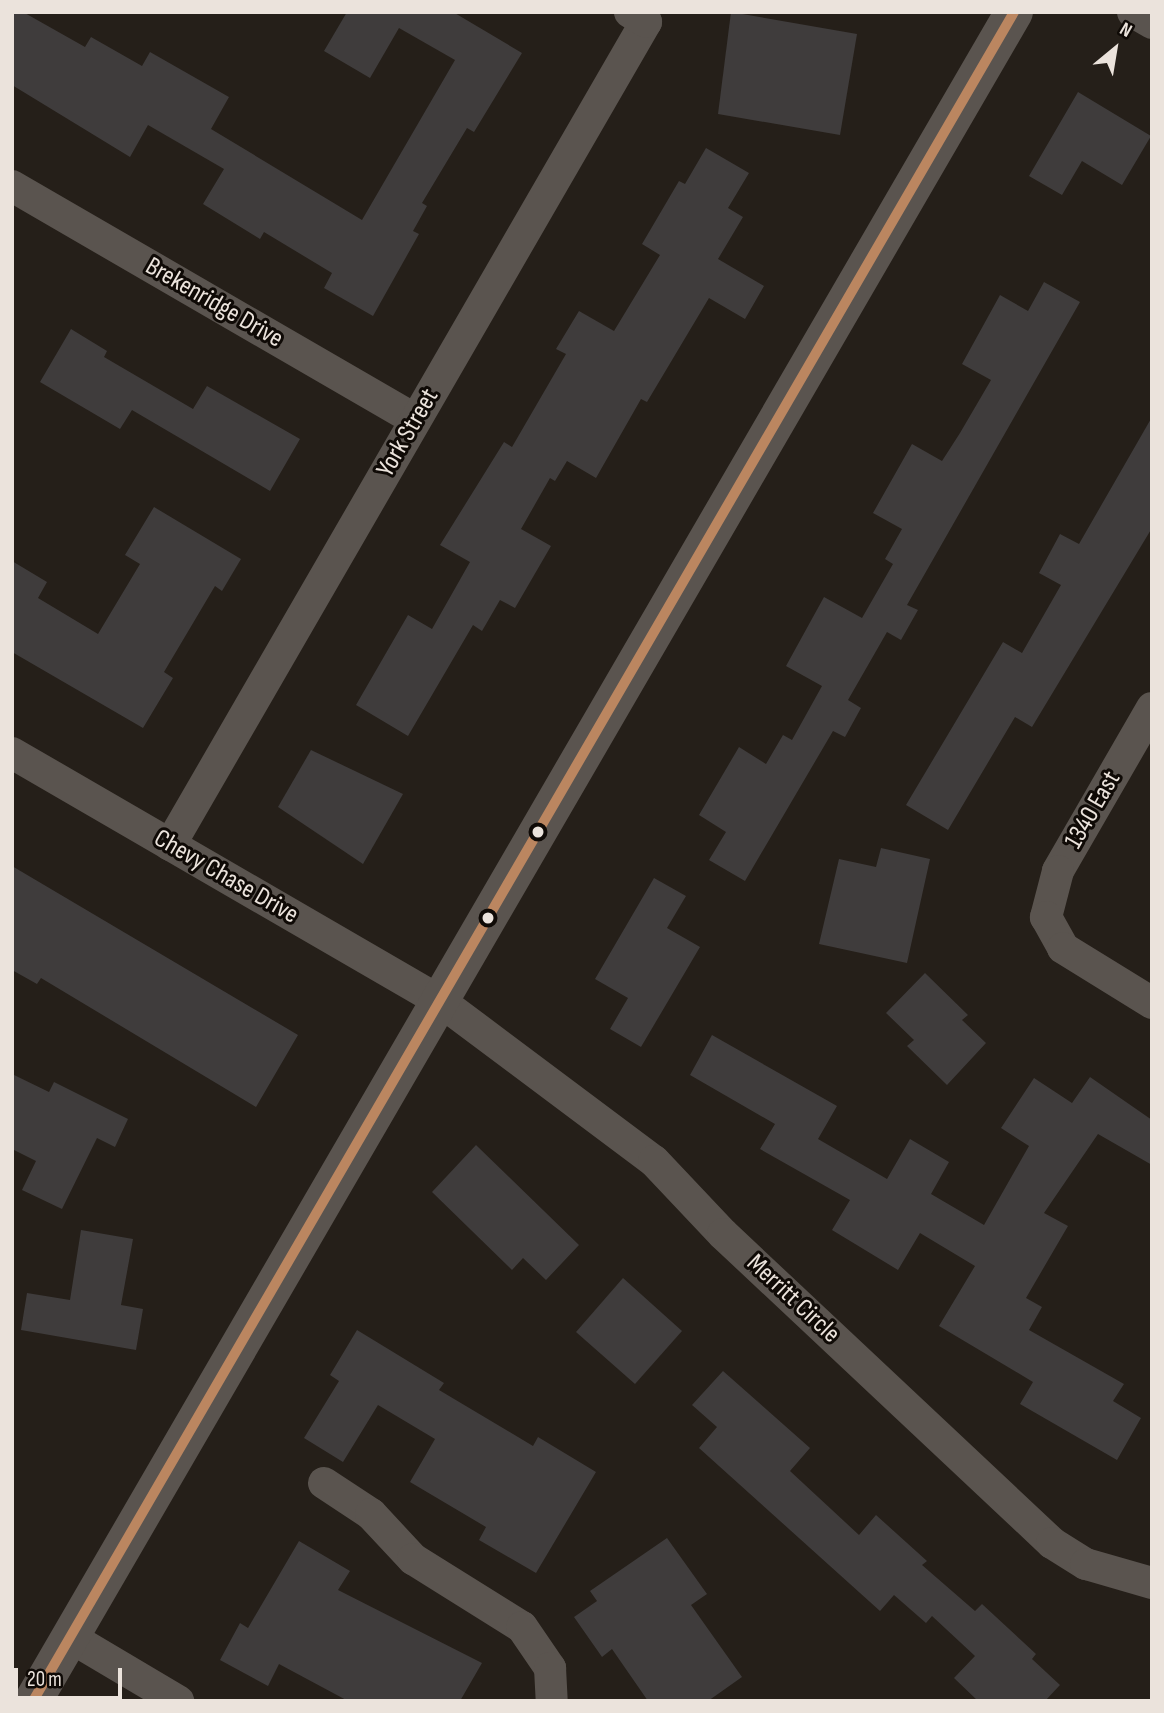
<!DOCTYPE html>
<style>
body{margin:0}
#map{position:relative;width:1164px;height:1713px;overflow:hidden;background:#251f19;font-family:"Sofia Sans Condensed",sans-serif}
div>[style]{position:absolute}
.building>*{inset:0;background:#3f3c3c}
.minor>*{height:32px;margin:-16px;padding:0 16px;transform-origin:16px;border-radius:16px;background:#5a544f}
.secondary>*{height:38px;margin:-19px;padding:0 19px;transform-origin:19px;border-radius:19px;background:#5a544f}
.bus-1>*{height:10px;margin:-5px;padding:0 5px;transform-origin:5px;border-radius:5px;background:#bb8660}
.dots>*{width:19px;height:19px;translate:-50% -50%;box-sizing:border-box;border:4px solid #0f0a06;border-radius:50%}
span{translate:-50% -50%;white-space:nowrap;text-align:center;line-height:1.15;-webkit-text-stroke:6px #0f0a06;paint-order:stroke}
.street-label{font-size:26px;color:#ebe3dc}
.frame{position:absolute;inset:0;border:14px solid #ebe3dc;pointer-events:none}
.north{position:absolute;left:1080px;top:14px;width:70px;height:70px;-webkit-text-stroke:5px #0f0a06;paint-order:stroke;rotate:30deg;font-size:19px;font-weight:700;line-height:28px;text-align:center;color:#ebe3dc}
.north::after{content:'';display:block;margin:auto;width:24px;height:32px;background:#ebe3dc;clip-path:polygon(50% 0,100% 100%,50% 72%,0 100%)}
.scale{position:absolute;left:14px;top:1668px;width:108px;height:32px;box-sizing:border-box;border:4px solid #ebe3dc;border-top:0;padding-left:9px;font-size:21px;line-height:24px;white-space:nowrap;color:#ebe3dc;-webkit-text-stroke:5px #0f0a06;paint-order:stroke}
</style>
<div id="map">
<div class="building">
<i style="clip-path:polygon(12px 12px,23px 12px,85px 47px,91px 37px,142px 66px,150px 52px,229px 97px,211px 129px,362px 220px,455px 60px,399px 28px,370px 78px,324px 51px,347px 12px,453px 12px,522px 53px,474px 132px,467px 128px,422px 203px,427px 206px,413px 231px,419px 234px,373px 316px,324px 288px,332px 273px,264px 232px,260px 239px,203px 204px,224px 169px,148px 125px,130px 157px,12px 85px)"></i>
<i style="clip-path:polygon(731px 12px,857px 34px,840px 135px,718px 114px)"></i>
<i style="clip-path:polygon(1078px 92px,1151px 136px,1122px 185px,1082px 161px,1062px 195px,1029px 176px)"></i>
<i style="clip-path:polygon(706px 148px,749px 173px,728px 208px,743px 217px,718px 259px,764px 286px,745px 319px,709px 298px,647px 402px,641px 399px,596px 478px,567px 461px,555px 481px,550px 478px,521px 529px,551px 546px,515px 608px,500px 600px,482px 631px,473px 625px,408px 736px,356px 705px,408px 615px,432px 629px,470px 562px,440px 545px,504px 442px,512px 447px,566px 354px,556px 349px,579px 311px,614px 331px,660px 255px,642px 244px,679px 181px,685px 184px)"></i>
<i style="clip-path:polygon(1044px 282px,1080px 302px,907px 605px,918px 610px,901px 640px,887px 632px,848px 700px,861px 708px,845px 737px,833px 731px,745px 881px,709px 860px,726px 832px,699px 815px,739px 747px,766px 764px,783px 735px,792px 740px,822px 686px,786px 666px,824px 597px,862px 618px,893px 564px,885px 559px,902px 529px,873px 513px,912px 444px,942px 461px,960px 433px,991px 380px,962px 364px,1000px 295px,1028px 311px)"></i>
<i style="clip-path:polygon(71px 329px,107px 351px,104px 357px,193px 409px,207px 386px,300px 439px,270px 491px,132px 410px,120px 429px,40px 382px)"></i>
<i style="clip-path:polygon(1152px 417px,1152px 528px,1032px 727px,1015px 717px,948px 830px,906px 805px,1003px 642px,1022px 653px,1061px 585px,1039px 573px,1060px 534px,1079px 544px)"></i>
<i style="clip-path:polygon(154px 507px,241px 559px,222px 591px,215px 586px,164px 672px,173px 678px,143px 728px,12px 652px,12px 561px,47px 582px,38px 598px,98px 634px,140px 564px,125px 555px)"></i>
<i style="clip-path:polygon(311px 750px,403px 794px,363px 864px,278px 807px)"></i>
<i style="clip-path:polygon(881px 848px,930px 859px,907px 963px,819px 944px,839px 859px,876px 867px)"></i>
<i style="clip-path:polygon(12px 866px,298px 1035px,256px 1107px,41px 978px,37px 984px,12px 970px)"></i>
<i style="clip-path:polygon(654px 878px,686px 896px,667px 928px,700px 947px,641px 1047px,610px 1029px,628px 998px,595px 979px)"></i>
<i style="clip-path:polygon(925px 973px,968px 1015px,962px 1020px,986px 1043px,947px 1085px,907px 1046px,914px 1040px,886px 1013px)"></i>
<i style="clip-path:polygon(712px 1035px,837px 1106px,818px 1139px,887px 1179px,910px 1139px,949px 1162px,931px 1194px,984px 1225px,1029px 1146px,1001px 1128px,1034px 1078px,1072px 1103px,1090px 1077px,1152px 1120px,1152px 1165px,1098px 1134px,1044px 1213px,1068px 1226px,1026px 1298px,1042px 1307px,1029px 1330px,1124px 1384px,1113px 1401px,1141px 1418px,1117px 1460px,1020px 1404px,1033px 1382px,939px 1326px,975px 1266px,920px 1233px,898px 1270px,832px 1230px,850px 1200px,760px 1149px,775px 1124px,690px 1075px)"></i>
<i style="clip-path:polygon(12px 1074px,49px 1092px,54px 1082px,128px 1119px,115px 1147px,97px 1138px,62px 1209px,22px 1190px,36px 1161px,12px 1149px)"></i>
<i style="clip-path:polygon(476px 1145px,579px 1245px,546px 1280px,523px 1258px,512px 1270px,432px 1192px)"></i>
<i style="clip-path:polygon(81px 1230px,133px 1239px,121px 1305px,143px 1309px,136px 1350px,21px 1330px,27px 1293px,70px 1300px)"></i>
<i style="clip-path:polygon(623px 1278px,682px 1331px,635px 1384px,576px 1332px)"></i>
<i style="clip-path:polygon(357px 1330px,444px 1383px,439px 1390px,533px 1446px,538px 1437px,596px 1472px,536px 1573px,479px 1540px,486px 1527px,410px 1482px,435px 1439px,378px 1405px,343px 1462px,304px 1438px,339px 1381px,330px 1375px)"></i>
<i style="clip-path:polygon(723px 1371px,810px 1448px,790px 1471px,859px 1535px,876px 1515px,927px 1561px,922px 1565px,975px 1611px,982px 1604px,1036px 1654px,1032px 1659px,1060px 1685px,1045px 1701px,978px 1701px,954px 1678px,975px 1656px,932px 1616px,926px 1623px,894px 1595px,880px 1611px,699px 1448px,717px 1427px,692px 1405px)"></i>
<i style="clip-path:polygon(667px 1538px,707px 1594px,691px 1605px,742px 1677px,708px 1701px,648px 1701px,612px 1649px,602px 1657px,574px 1617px,597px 1601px,590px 1591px)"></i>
<i style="clip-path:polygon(299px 1541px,350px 1571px,338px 1590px,482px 1663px,460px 1701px,348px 1701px,279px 1664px,268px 1686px,220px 1660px,240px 1623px,248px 1628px)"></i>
</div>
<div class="minor">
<i style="left:1133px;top:12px;width:22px;rotate:30deg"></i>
<i style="left:12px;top:186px;width:466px;rotate:30.1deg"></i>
<i style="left:1152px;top:708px;width:188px;rotate:120deg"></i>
<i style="left:1058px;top:871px;width:48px;rotate:104.6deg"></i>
<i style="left:1046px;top:917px;width:35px;rotate:61deg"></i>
<i style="left:1063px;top:948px;width:105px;rotate:31.7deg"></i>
<i style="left:12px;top:753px;width:495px;rotate:30.1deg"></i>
<i style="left:440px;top:1001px;width:267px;rotate:36.8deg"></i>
<i style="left:654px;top:1161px;width:100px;rotate:46.6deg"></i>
<i style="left:723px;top:1234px;width:451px;rotate:43.2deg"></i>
<i style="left:1052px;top:1543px;width:40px;rotate:32deg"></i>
<i style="left:1086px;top:1564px;width:69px;rotate:16.1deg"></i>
<i style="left:170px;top:845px;width:951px;rotate:-59.96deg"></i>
<i style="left:646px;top:22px;width:19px;rotate:-148deg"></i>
<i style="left:324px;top:1483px;width:56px;rotate:33.4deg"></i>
<i style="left:371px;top:1514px;width:62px;rotate:47deg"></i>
<i style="left:413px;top:1559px;width:128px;rotate:32deg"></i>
<i style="left:522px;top:1627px;width:50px;rotate:55.7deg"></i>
<i style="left:550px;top:1668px;width:33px;rotate:87deg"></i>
<i style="left:70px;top:1637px;width:126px;rotate:30.7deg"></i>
</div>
<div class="secondary">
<i style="left:33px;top:1701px;width:1953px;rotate:-59.85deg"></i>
</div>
<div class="bus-1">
<i style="left:33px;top:1701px;width:1953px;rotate:-59.85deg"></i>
</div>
<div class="dots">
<i style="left:538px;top:832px;background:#ebe3dc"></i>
<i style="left:488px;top:918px;background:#ebe3dc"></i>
</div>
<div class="street-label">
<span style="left:214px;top:303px;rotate:30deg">Brekenridge Drive</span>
<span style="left:408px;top:433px;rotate:-60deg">York Street</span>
<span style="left:1093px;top:810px;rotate:-60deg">1340 East</span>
<span style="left:226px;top:877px;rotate:30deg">Chevy Chase Drive</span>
<span style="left:793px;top:1299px;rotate:43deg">Merritt Circle</span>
</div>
<div class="frame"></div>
<div class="north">N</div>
<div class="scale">20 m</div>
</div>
